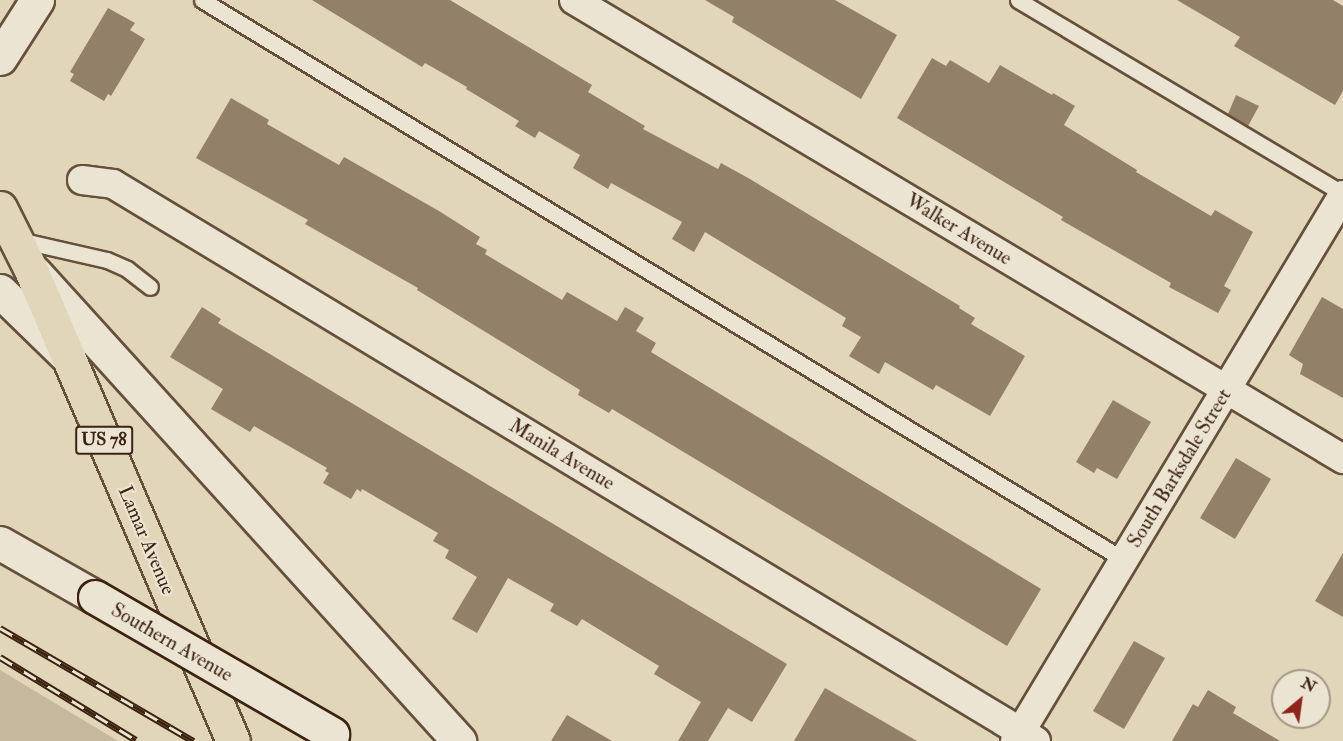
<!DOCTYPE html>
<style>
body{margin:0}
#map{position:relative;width:1343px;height:741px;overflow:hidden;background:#e1d6ba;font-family:"IM FELL Double Pica",serif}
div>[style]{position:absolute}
.green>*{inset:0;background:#c5b89d}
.building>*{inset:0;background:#928069}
.roads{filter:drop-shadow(2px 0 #65503b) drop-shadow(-2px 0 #65503b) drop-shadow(0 2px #65503b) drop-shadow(0 -2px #65503b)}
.service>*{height:15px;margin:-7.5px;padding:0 7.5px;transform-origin:7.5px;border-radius:7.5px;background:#ece4d2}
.minor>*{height:28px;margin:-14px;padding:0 14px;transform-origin:14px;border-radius:14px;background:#ece4d2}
.secondary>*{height:33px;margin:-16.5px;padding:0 16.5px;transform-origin:16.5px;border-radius:16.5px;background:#ece4d2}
.primary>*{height:33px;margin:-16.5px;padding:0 16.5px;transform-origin:16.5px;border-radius:16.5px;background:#e1d6ba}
.rail>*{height:7px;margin-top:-3.5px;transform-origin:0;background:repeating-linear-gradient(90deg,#ece4d2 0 14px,#3c2311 0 28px);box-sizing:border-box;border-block:2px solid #3c2311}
.bridges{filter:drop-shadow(2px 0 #3c2311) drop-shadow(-2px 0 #3c2311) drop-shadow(0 2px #3c2311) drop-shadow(0 -2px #3c2311)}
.secondary-bridge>*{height:33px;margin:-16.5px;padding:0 16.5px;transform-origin:16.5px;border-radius:16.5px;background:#ece4d2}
span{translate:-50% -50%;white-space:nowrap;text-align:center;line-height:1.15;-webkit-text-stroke:4.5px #ece4d2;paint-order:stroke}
.shield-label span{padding:2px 4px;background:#ece4d2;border:2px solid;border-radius:4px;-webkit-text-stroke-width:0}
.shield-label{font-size:18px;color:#3c2311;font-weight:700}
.street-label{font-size:20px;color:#3c2311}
.north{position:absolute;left:1271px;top:669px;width:60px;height:60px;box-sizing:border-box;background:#ece4d2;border:2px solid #a69785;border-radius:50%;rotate:29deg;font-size:16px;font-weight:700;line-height:24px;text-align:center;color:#3c2311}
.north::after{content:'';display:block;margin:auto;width:21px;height:27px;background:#8f2418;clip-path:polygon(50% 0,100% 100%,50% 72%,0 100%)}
</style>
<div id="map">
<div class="green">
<i style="clip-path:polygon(0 670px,118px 741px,0 741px)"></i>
</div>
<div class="building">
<i style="clip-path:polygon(312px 0,450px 0,592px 85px,588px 92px,645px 126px,643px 129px,718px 169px,721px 163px,750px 179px,960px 306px,959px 308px,975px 318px,971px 324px,1025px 356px,990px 416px,936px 385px,933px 390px,885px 362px,879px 374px,849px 356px,861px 337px,842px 326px,846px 318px,705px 232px,694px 252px,672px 239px,682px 222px,611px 183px,608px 189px,573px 168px,580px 155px,539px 131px,535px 138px,515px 126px,519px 121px,466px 89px,467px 87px,425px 63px,422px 67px)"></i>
<i style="clip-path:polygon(705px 0,835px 0,897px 35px,861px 99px,732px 22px,734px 17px)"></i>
<i style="clip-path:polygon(1177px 0,1333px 0,1343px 6px,1343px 91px,1335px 105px,1234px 46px,1240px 37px)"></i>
<i style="clip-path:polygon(108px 8px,135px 23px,130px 30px,145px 39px,111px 96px,108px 94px,104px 101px,70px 81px,74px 74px,70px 72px)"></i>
<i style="clip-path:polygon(932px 58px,946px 66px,950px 60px,989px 83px,1000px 65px,1052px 95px,1053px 93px,1075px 106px,1064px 125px,1137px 170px,1136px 172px,1211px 216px,1215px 210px,1253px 232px,1224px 286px,1231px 290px,1218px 313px,1169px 287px,1171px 283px,1061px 220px,1063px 217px,897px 118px)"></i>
<i style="clip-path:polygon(1236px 95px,1259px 106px,1248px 126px,1228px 114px)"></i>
<i style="clip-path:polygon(231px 98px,269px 120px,267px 124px,339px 165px,344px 157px,439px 211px,480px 237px,476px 244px,487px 250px,485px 254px,562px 300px,567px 292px,617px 321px,625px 307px,644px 318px,636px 331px,656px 343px,651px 352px,1041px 589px,1007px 646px,612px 409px,609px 413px,578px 395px,580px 390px,417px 290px,418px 288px,305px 224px,308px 220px,196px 158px)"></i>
<i style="clip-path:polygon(1322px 297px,1343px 309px,1343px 398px,1300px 374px,1303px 364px,1289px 355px)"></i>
<i style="clip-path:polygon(202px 307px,221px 319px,218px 323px,787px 664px,752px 722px,728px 708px,708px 741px,678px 741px,701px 702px,654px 674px,659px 666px,582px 619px,577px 626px,550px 611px,554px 604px,508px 578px,477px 633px,452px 619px,477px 577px,445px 558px,449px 550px,433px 541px,438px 533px,362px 489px,361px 492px,357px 489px,351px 499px,323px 483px,329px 473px,325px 471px,327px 468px,254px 426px,250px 432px,211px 409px,223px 389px,170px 357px)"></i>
<i style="clip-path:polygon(1113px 400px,1151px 422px,1117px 479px,1097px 468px,1094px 473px,1076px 462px)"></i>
<i style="clip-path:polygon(1236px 458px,1271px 479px,1235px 539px,1200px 518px)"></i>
<i style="clip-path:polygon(1343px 553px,1343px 617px,1315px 601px)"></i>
<i style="clip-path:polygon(1134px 641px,1165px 658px,1124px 729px,1093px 711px)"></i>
<i style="clip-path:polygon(825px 688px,879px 719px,917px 741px,794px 741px)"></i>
<i style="clip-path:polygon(1208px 690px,1236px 707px,1233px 713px,1280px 741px,1172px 741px,1193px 704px,1198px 707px)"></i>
<i style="clip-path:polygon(567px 715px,612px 741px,551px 741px)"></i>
</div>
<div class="roads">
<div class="service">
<i style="left:202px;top:0;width:1079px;rotate:31.27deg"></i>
<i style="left:1018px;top:0;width:378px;rotate:30.8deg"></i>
<i style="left:19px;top:240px;width:90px;rotate:12.8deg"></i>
<i style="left:107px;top:260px;width:22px;rotate:24deg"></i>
<i style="left:127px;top:269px;width:29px;rotate:38deg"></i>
</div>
<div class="minor">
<i style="left:574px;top:0;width:896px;rotate:30.83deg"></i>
<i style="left:82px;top:180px;width:31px;rotate:7deg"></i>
<i style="left:113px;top:184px;width:1078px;rotate:31.11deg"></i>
<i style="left:1015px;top:741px;width:637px;rotate:-59.01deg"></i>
</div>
<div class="secondary">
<i style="left:0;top:58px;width:69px;rotate:-57.5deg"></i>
<i style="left:35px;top:273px;width:632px;rotate:47.82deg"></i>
<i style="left:0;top:291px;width:96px;rotate:44.2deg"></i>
<i style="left:0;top:543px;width:109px;rotate:29.6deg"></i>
</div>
<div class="primary">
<i style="left:0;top:208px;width:69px;rotate:63.4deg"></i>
<i style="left:31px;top:270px;width:512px;rotate:66.79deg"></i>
</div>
</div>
<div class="rail">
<i style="left:0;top:628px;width:224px;rotate:30.3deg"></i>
<i style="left:0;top:657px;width:159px;rotate:31.4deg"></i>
</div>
<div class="bridges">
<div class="secondary-bridge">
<i style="left:95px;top:597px;width:274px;rotate:30deg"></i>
</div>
</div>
<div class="shield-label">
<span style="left:104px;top:440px">US 78</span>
</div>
<div class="street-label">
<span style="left:959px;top:229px;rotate:31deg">Walker Avenue</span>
<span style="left:562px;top:454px;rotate:31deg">Manila Avenue</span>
<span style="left:1179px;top:468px;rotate:-59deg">South Barksdale Street</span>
<span style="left:147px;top:540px;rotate:67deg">Lamar Avenue</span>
<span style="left:172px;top:642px;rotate:30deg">Southern Avenue</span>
</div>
<div class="north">N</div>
</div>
